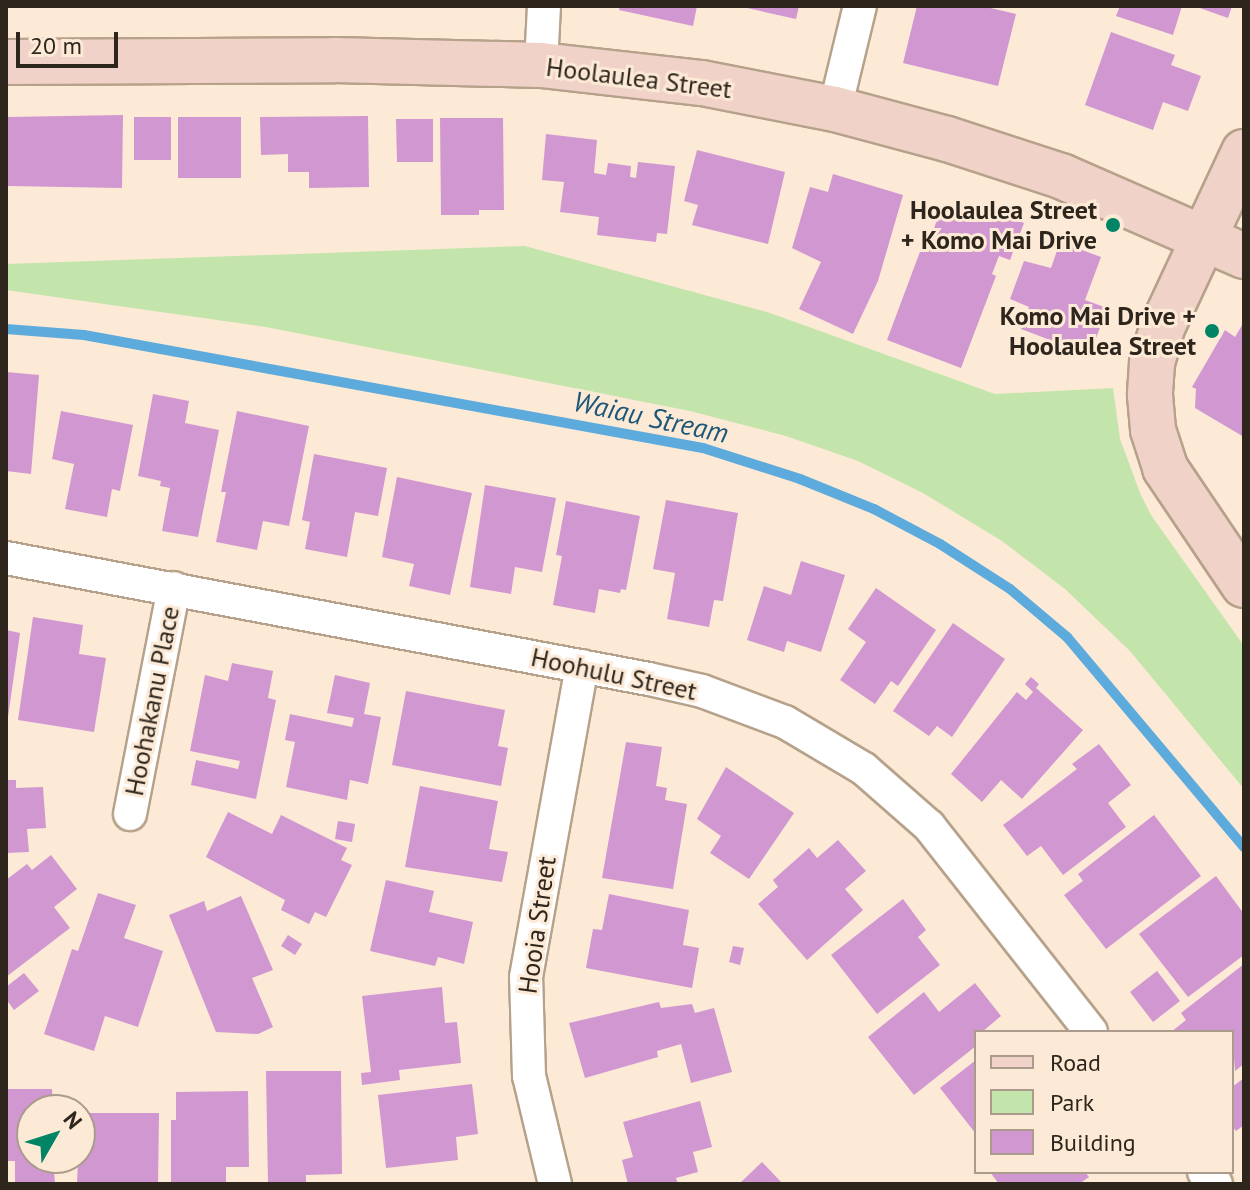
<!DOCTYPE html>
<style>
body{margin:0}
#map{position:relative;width:1250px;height:1190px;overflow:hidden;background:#fce9d6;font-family:"PT Sans",sans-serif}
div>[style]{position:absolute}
.green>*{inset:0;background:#c3e5ab}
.stream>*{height:10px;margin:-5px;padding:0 5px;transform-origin:5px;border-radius:5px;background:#5dabdc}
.building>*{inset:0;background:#d197d1}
.roads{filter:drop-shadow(2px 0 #b6a18a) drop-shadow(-2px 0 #b6a18a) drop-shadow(0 2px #b6a18a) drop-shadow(0 -2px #b6a18a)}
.street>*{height:32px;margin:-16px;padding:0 16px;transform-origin:16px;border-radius:16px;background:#fff}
.secondary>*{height:44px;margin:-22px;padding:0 22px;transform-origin:22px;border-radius:22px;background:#f1d2c8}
.dots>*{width:22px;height:22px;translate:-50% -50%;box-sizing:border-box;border:4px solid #fce9d6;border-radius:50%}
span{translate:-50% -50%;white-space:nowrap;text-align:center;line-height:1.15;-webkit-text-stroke:6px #fce9d6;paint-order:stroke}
.street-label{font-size:26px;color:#2e261d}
.poi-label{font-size:26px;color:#2e261d;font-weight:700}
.right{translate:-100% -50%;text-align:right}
.water-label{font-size:28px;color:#1c5778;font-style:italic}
.frame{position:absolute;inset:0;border:8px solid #2e261d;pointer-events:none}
.legend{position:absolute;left:974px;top:1030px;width:260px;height:144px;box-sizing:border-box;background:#fce9d6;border:2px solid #aa9b8c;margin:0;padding:10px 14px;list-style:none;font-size:24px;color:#2e261d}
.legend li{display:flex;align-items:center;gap:16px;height:40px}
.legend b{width:40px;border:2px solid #aa9b8c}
.north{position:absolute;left:16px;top:1094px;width:80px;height:80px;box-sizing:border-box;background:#fce9d6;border:2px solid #aa9b8c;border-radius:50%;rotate:51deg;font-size:22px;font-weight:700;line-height:32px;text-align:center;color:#2e261d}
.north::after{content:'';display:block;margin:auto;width:28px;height:36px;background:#008466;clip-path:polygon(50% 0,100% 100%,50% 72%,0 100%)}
.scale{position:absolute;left:16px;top:32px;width:102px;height:36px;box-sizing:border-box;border:4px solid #2e261d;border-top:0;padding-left:10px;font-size:24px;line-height:28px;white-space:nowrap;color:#2e261d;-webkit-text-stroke:6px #fce9d6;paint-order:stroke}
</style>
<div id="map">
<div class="green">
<i style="clip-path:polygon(525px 246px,770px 313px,995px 394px,1113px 388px,1120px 439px,1140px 493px,1151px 515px,1244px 646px,1244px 789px,1130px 651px,1065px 589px,1002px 541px,923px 493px,858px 461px,786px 436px,690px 411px,266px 327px,6px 290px,6px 264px)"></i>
</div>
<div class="stream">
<i style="left:6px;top:329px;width:78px;rotate:4.4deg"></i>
<i style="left:84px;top:335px;width:629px;rotate:10.35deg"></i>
<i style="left:703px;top:448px;width:102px;rotate:17.7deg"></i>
<i style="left:800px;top:479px;width:80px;rotate:22.1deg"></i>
<i style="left:874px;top:509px;width:75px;rotate:27.9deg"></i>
<i style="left:940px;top:544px;width:83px;rotate:32.7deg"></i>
<i style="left:1010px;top:589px;width:75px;rotate:40.1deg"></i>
<i style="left:1067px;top:637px;width:275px;rotate:49.9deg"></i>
</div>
<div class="building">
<i style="clip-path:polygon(620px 6px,697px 6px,693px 26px,619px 10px)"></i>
<i style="clip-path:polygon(738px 6px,799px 6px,796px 19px)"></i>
<i style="clip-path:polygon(917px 6px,982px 6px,1016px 14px,998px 86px,903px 63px)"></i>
<i style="clip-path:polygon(1120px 6px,1182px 6px,1173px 35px,1116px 16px)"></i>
<i style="clip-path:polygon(1194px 6px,1232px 6px,1228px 18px)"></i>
<i style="clip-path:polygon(1111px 32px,1175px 55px,1171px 65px,1201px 76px,1188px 111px,1163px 102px,1153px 130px,1085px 105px)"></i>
<i style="clip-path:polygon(123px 115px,122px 188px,8px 186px,7px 117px)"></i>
<i style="clip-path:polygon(368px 116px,369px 187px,309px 188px,309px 172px,288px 172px,288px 154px,261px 155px,260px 117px)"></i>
<i style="clip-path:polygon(134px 117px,171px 117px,171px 160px,134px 160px)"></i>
<i style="clip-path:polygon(178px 117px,241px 117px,241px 178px,178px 178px)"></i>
<i style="clip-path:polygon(440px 118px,503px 118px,504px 210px,479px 210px,479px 215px,441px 215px)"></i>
<i style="clip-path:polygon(396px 119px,433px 119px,433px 162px,397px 162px)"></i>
<i style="clip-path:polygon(546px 134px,597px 140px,594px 173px,606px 175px,608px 163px,631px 166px,630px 177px,636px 178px,638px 162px,675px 166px,667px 234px,657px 233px,656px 242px,597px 235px,599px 217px,560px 212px,564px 182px,542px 180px)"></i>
<i style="clip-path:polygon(697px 150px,785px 172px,768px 244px,692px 225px,698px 205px,684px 201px)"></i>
<i style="clip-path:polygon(833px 174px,903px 195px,878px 281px,853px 334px,799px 309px,821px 262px,792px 248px,810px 187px,828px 192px)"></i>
<i style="clip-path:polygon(943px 204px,968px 214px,972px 204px,1024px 223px,1010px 260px,999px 256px,992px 274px,996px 276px,961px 368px,887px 340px,921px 249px,926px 250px)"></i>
<i style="clip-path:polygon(1060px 242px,1101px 257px,1085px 300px,1107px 308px,1090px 355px,1021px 329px,1029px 307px,1010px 299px,1024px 261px,1051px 268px)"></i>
<i style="clip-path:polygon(1244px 322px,1244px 437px,1195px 408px,1196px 389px,1192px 387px,1225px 330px,1235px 337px)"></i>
<i style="clip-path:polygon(6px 372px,39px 375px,31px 474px,6px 471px)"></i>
<i style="clip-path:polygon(153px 394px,189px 401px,185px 423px,219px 430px,198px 537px,162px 531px,170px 488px,160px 486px,161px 481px,138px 476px)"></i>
<i style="clip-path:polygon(61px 411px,133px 425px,120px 491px,112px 489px,107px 517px,65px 509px,74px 464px,52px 459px)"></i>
<i style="clip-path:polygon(237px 411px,309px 426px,289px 526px,263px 521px,257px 550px,216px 542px,226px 492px,221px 492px)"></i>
<i style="clip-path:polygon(314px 454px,387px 468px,378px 516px,355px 512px,347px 557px,305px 549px,310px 522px,302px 520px)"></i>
<i style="clip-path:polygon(397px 477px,472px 493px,450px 595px,409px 586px,414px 564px,382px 557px)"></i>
<i style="clip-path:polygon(485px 485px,556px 498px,542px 572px,515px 567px,511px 594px,470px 587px)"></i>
<i style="clip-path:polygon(666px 500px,738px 513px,723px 601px,714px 600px,709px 627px,667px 619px,675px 573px,653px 569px)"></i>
<i style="clip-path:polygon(566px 501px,640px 516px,626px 590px,621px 589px,620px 593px,599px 589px,595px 613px,553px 605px,562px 556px,556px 555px)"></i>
<i style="clip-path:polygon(801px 561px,845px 575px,821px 652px,787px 641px,784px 652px,747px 640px,764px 586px,791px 595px)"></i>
<i style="clip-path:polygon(876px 588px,936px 630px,898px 686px,891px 681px,875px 704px,840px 680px,866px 642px,848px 629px)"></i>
<i style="clip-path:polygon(33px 617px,83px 625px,79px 654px,106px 658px,94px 732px,18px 720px)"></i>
<i style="clip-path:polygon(953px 623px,1005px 659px,952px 737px,937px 726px,929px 736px,893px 711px)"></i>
<i style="clip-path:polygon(6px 630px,20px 633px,8px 717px,6px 717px)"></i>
<i style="clip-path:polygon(232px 663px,273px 671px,268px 698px,276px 700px,256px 799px,191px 785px,196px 760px,238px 769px,240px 761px,190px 751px,205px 675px,228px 681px)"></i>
<i style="clip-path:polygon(335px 675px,370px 683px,364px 714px,381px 717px,368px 784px,350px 780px,347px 800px,286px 787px,295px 742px,285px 740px,290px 714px,352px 727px,354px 718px,327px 713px)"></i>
<i style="clip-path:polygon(1031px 677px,1039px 684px,1036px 688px,1083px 730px,1022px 799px,1001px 780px,982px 802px,951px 774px,1017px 692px,1026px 700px,1033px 692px,1025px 684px)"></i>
<i style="clip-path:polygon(406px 691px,505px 710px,498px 746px,508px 748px,501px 786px,392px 765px)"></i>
<i style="clip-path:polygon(626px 742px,662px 747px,656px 786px,667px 788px,665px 800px,687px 804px,673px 889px,602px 878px)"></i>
<i style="clip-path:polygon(1099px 744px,1131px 785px,1108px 803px,1126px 827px,1063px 875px,1041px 846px,1027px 856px,1003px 825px,1077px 769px,1072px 764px)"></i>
<i style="clip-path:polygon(726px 767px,794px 813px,749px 879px,710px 853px,721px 836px,697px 819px)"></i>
<i style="clip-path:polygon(6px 780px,16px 780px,16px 788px,43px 787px,46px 828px,27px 829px,29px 852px,6px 853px)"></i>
<i style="clip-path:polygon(420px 786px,498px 801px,489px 849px,508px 852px,502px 882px,405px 867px)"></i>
<i style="clip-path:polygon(228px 812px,272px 834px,281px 815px,347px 848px,341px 860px,352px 865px,326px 917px,315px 912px,309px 924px,281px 910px,285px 900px,206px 857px)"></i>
<i style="clip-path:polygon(1154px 815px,1201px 876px,1106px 949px,1064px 895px,1083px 881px,1078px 874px)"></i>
<i style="clip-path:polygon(338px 821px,355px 824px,352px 842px,335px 839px)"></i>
<i style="clip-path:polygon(838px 840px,866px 871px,845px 889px,863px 910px,807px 960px,758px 904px,778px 887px,773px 880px,809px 848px,817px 858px)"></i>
<i style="clip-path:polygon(51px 855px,77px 889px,54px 907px,70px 928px,6px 977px,6px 880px,27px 864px,32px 870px)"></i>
<i style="clip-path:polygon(1216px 876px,1244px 914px,1244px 955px,1188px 997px,1139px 934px)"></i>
<i style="clip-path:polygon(386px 880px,434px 891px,429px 912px,473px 922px,464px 964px,438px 957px,435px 966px,370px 951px)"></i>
<i style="clip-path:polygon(98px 893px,136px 905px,124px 938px,163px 951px,138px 1027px,105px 1016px,94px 1051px,44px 1034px,72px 949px,78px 951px)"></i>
<i style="clip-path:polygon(609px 894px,689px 910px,683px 945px,699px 948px,692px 988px,586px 968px,593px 929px,602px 930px)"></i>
<i style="clip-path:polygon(241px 896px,273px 970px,252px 978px,273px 1027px,258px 1034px,216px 1032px,169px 915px,204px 901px,207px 911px)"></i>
<i style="clip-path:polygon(903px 899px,926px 930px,918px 937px,940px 965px,877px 1014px,831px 955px)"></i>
<i style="clip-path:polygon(288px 935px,302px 944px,295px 955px,281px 946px)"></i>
<i style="clip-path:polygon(733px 946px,744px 948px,740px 965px,729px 962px)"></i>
<i style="clip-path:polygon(1244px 964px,1244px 1064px,1235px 1071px,1232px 1032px,1171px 1032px,1186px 1020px,1181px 1013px)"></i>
<i style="clip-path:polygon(1157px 971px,1180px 1001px,1153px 1022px,1130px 992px)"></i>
<i style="clip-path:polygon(24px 973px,39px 991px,14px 1010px,6px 999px,6px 987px)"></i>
<i style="clip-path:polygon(975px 983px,1001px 1016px,982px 1032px,976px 1032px,976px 1046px,914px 1095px,868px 1037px,924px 992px,939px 1012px)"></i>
<i style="clip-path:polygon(442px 987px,445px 1023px,457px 1022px,461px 1063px,399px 1070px,400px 1080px,362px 1085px,361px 1073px,371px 1072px,362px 996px)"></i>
<i style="clip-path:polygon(659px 1002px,661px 1008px,692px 1004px,695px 1013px,714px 1008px,732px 1072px,691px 1083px,681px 1044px,657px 1051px,658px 1057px,585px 1078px,569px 1023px)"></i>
<i style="clip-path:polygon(976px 1060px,976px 1134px,940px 1088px)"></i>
<i style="clip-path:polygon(266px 1071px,341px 1071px,342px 1174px,306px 1175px,306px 1184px,268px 1184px)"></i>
<i style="clip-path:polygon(1244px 1078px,1244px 1125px,1236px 1131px,1232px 1126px,1232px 1087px)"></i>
<i style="clip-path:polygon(472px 1084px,478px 1134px,456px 1137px,458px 1160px,386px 1168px,378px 1095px)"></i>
<i style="clip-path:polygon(6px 1089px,52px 1089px,53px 1110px,32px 1110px,32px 1158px,53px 1158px,55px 1184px,15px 1184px,15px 1161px,6px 1161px)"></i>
<i style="clip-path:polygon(248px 1091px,249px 1167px,226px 1167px,226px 1184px,171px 1184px,171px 1120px,176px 1120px,176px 1092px)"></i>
<i style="clip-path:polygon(700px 1101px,712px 1147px,693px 1152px,698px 1172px,676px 1178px,678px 1184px,628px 1184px,622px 1160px,633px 1157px,623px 1122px)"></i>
<i style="clip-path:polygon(80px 1113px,159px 1113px,158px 1184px,77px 1184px)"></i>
<i style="clip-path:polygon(762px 1162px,783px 1184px,739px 1184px)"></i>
<i style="clip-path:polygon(990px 1172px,1085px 1172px,1089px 1177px,1079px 1184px,999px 1184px)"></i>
</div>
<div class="roads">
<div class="street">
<i style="left:541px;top:65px;width:59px;rotate:-87.1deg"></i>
<i style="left:835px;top:109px;width:106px;rotate:-76.4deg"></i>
<i style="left:6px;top:558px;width:654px;rotate:10.66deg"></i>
<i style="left:649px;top:679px;width:54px;rotate:12.8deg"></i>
<i style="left:702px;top:691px;width:89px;rotate:20.5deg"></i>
<i style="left:785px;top:722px;width:92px;rotate:30.7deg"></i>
<i style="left:864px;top:769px;width:86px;rotate:41.2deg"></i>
<i style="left:929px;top:826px;width:262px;rotate:51.8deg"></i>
<i style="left:130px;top:814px;width:230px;rotate:-79deg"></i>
<i style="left:1204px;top:1172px;width:17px;rotate:45deg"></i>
<i style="left:555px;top:1184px;width:111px;rotate:-103.5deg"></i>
<i style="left:529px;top:1076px;width:99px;rotate:-91.7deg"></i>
<i style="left:526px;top:977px;width:316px;rotate:-79.8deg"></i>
</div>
<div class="secondary">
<i style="left:6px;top:62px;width:329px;rotate:-0.3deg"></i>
<i style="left:335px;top:60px;width:206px;rotate:1.4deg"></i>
<i style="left:541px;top:65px;width:162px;rotate:6.4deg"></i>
<i style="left:702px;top:83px;width:136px;rotate:11.1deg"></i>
<i style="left:835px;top:109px;width:116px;rotate:15deg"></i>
<i style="left:947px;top:139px;width:120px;rotate:18deg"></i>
<i style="left:1061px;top:176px;width:200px;rotate:23.6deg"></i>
<i style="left:1244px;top:152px;width:194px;rotate:115deg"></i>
<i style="left:1162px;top:328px;width:37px;rotate:106deg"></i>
<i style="left:1152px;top:364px;width:31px;rotate:94deg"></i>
<i style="left:1150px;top:395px;width:35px;rotate:85deg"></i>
<i style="left:1153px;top:430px;width:40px;rotate:72deg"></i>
<i style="left:1165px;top:468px;width:141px;rotate:56deg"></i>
</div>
</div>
<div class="dots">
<i style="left:1113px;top:225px;background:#008466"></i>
<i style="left:1212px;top:331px;background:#008466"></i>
</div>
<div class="street-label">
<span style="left:639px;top:78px;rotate:7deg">Hoolaulea Street</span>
<span style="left:614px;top:674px;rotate:12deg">Hoohulu Street</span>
<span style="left:152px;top:701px;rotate:-79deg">Hoohakanu Place</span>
<span style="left:537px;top:925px;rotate:-82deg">Hooia Street</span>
</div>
<div class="poi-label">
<span class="right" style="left:1097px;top:225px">Hoolaulea Street<br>+ Komo Mai Drive</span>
<span class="right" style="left:1196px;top:331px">Komo Mai Drive +<br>Hoolaulea Street</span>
</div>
<div class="water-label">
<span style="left:651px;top:417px;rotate:12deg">Waiau Stream</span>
</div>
<div class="frame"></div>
<ul class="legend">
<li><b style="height:10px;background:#f1d2c8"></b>Road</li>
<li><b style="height:22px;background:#c3e5ab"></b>Park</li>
<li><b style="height:22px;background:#d197d1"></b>Building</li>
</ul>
<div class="north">N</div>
<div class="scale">20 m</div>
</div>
